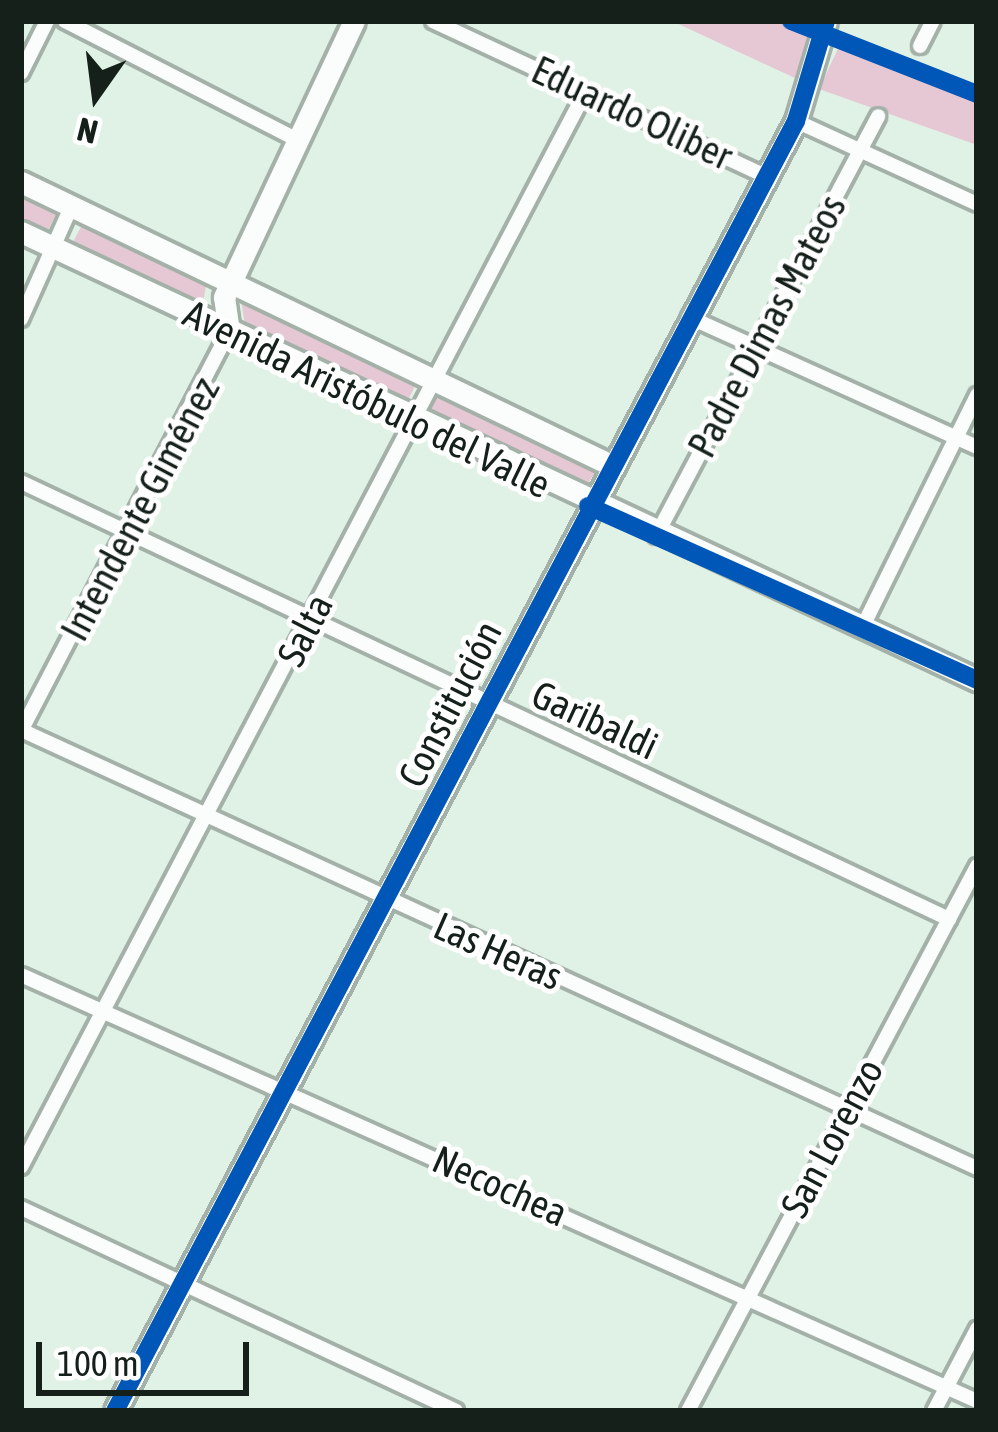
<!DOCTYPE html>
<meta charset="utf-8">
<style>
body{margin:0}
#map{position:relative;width:998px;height:1432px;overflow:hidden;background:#e0f1e6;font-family:"Asap Condensed",sans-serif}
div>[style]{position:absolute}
.green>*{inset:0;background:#e6c7d4}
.roads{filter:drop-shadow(3px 0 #a4b1a9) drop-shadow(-3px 0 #a4b1a9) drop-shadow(0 3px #a4b1a9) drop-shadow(0 -3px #a4b1a9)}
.street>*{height:14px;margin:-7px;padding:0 7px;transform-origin:7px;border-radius:7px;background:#fafdfb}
.secondary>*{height:21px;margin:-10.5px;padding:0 10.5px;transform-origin:10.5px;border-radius:10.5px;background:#fafdfb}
.cycleway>*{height:18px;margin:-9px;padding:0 9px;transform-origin:9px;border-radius:9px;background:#0057b8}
span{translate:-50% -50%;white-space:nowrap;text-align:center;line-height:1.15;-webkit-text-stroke:10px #fff;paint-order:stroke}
.street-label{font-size:39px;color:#15201a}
.frame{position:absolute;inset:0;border:24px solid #15201a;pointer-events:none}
.north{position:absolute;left:36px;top:36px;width:120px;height:120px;-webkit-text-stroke:9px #fff;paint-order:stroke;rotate:194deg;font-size:33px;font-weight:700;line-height:48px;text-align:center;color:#15201a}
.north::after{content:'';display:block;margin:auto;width:42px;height:54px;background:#15201a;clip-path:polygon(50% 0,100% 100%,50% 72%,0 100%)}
.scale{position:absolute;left:36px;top:1342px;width:213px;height:54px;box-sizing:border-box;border:6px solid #15201a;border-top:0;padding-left:15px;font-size:36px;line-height:42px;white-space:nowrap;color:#15201a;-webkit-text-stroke:9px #fff;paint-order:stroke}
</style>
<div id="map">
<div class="green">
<i style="clip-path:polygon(672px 21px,803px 21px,816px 27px,795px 78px)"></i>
<i style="clip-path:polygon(844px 36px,977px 86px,977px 145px,819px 89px)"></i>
<i style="clip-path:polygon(21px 192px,58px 210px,46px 235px,21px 223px)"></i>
<i style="clip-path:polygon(83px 223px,206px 285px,202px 310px,71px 246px)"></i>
<i style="clip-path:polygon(241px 300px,416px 384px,404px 408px,246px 331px)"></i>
<i style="clip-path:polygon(435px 394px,596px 471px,583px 491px,423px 417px)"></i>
</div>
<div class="roads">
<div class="street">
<i style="left:65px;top:21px;width:263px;rotate:27.1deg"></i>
<i style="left:433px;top:21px;width:366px;rotate:25deg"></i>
<i style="left:920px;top:46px;width:28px;rotate:-63deg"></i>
<i style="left:21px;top:73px;width:58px;rotate:-63.4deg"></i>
<i style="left:796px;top:121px;width:199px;rotate:24.6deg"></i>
<i style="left:689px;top:317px;width:316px;rotate:24.3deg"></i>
<i style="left:21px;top:319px;width:125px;rotate:-65.9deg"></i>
<i style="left:21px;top:482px;width:1026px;rotate:25.22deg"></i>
<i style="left:656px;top:536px;width:475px;rotate:-62.1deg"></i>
<i style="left:862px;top:628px;width:260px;rotate:-63.7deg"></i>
<i style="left:21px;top:730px;width:1052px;rotate:24.62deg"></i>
<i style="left:21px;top:731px;width:450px;rotate:-62.5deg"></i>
<i style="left:21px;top:975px;width:1047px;rotate:24.02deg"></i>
<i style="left:21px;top:1167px;width:1215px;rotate:-62.3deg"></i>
<i style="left:21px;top:1208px;width:480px;rotate:25deg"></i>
<i style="left:688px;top:1411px;width:617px;rotate:-62.06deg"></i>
<i style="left:934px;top:1411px;width:93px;rotate:-62.3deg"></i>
</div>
<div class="secondary">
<i style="left:21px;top:182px;width:652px;rotate:25.62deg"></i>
<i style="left:21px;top:232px;width:1056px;rotate:25.11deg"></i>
<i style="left:229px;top:332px;width:35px;rotate:-98deg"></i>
<i style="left:224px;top:297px;width:305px;rotate:-64.8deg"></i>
<i style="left:115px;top:1411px;width:1459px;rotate:-62.17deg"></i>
<i style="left:796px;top:121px;width:104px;rotate:-73.3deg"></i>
</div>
</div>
<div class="cycleway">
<i style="left:791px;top:21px;width:200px;rotate:21.4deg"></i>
<i style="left:588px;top:506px;width:426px;rotate:24.1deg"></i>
<i style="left:115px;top:1411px;width:1459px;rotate:-62.17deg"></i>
<i style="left:796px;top:121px;width:104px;rotate:-73.3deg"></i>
</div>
<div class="street-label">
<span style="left:632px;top:113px;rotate:25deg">Eduardo Oliber</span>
<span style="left:767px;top:326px;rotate:-62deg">Padre Dimas Mateos</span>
<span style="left:367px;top:399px;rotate:26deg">Avenida Aristóbulo del Valle</span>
<span style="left:140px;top:509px;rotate:-62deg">Intendente Giménez</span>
<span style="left:305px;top:630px;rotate:-63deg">Salta</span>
<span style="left:450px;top:704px;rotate:-63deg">Constitución</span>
<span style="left:595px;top:720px;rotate:25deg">Garibaldi</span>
<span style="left:498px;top:951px;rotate:24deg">Las Heras</span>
<span style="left:832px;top:1138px;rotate:-62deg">San Lorenzo</span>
<span style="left:500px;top:1186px;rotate:24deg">Necochea</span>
</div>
<div class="frame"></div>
<div class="north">N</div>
<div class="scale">100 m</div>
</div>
